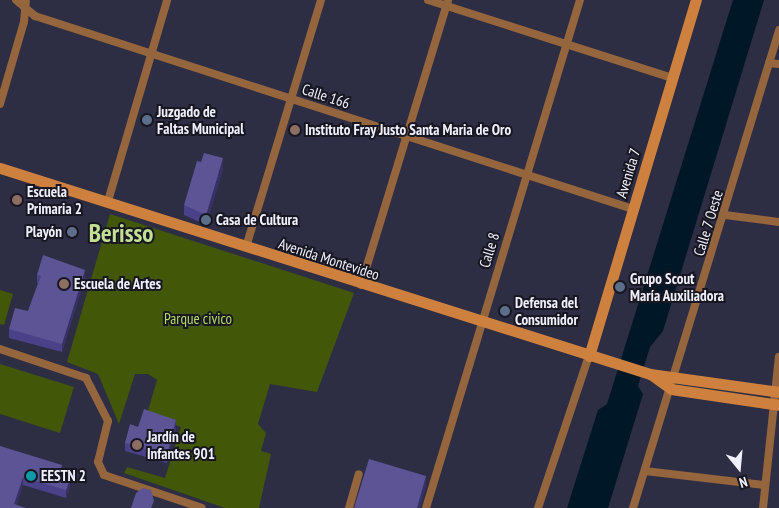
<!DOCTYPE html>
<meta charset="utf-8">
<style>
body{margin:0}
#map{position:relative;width:779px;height:508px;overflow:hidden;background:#2d2d43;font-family:"PT Sans Narrow",sans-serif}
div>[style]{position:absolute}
.green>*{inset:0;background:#425708}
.water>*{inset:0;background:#001728}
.minor>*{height:8px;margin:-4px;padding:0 4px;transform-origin:4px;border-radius:4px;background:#95653d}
.secondary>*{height:11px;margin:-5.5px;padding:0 5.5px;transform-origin:5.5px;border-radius:5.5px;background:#ce813e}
.wall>*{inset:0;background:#4a4189}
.shaded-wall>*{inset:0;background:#373168}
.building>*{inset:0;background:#5c5495}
.dots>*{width:14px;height:14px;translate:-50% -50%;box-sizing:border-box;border:2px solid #171621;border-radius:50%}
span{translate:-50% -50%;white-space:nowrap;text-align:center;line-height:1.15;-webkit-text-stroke:4px #171621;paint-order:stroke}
.street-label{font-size:15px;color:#f0f0fc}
.poi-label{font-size:15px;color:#f0f0fc;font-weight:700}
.left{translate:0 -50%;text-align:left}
.right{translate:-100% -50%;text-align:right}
.park-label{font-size:15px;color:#b7dd65}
.town-label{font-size:25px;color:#c3df96;font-weight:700}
.north{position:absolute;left:714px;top:443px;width:50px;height:50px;-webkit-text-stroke:4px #171621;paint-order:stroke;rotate:163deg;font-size:14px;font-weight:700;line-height:20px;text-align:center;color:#f0f0fc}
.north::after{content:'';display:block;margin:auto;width:18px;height:22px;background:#f0f0fc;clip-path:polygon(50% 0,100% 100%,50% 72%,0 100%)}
</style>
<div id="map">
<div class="green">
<i style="clip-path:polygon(110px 214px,354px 293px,317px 392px,270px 384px,258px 424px,266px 433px,261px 451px,271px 454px,259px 508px,225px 508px,124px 473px,127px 467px,165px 478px,181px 427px,147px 414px,157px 380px,148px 374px,135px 374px,119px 424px,98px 374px,67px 362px)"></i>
<i style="clip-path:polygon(0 290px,13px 294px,4px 325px,0 324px)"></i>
<i style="clip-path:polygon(0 364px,74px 387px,60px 433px,0 414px)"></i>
</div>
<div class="water">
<i style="clip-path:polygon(733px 0,764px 0,663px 331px,650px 347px,638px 386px,643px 394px,608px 508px,567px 508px,598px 410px,607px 404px)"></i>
</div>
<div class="minor">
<i style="left:16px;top:0;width:25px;rotate:40deg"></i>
<i style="left:35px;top:16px;width:628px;rotate:17.89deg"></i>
<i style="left:428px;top:0;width:257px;rotate:17.7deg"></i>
<i style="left:769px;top:63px;width:10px;rotate:6deg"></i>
<i style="left:0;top:104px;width:85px;rotate:-73.7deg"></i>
<i style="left:24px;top:22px;width:22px;rotate:-85deg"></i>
<i style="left:108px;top:201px;width:209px;rotate:-73.6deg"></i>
<i style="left:725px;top:215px;width:54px;rotate:7.4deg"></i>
<i style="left:246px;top:247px;width:258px;rotate:-73.1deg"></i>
<i style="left:361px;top:285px;width:298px;rotate:-73deg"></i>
<i style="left:0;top:349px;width:91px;rotate:18.6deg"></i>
<i style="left:86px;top:378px;width:48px;rotate:62.9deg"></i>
<i style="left:108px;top:421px;width:42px;rotate:103.7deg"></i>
<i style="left:98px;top:462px;width:14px;rotate:65deg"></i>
<i style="left:104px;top:475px;width:103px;rotate:18.6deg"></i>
<i style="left:645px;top:471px;width:121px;rotate:6.7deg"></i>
<i style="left:349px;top:508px;width:35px;rotate:-74deg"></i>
<i style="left:426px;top:508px;width:531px;rotate:-73.14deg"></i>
<i style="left:538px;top:508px;width:160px;rotate:-71.5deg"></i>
<i style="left:633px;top:508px;width:500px;rotate:-73deg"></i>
<i style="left:763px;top:508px;width:152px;rotate:-84deg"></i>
</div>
<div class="secondary">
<i style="left:0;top:168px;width:682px;rotate:17.58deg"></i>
<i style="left:650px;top:374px;width:130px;rotate:7.9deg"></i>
<i style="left:589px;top:356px;width:372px;rotate:-73.3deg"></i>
<i style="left:652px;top:375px;width:24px;rotate:36deg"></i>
<i style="left:671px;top:389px;width:109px;rotate:8.4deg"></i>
</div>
<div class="wall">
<i style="clip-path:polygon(223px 169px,206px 225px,184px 215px,184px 205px)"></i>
<i style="clip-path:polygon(37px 275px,85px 278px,62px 352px,9px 338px,9px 329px,28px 311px,38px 283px,37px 283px)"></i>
<i style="clip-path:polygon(176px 428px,167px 463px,125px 451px,125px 443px)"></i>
<i style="clip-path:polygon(0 446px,62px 473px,61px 476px,70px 487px,66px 498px,23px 485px,16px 505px,0 508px)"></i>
</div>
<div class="shaded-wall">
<i style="clip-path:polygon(223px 158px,223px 169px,206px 225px,206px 215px)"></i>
<i style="clip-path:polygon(85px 270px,85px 278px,62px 352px,62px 344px)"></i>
<i style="clip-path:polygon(176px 420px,176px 428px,167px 463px,167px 455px)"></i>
<i style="clip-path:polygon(62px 465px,62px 473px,59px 483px,59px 475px)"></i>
<i style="clip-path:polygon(426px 476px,426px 487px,420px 508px,417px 508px)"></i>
<i style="clip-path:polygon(23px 477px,23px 485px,15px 508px,14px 504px)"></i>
<i style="clip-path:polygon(70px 479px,70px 487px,66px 498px,66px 490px)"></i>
</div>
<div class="building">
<i style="clip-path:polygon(204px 153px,223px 158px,206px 215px,184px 205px,197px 161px,201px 162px)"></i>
<i style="clip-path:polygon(43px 255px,85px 270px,62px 344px,9px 329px,15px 308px,28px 311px,41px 276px,37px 275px)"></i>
<i style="clip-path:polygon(144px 409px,176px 420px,167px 455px,125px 443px,130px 424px,138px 427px)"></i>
<i style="clip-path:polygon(0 446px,62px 465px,59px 475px,70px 479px,66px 490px,23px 477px,14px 504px,26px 508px,0 508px)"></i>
<i style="clip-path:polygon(369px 459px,426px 476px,417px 508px,354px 508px)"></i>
<i style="clip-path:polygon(143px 488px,151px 490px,154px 501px,151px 508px,131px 508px,136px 493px)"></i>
</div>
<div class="dots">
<i style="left:147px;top:120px;background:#5c6f8a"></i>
<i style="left:295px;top:130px;background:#8d6e63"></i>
<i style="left:17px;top:200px;background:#8d6e63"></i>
<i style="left:206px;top:220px;background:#5c6f8a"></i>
<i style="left:72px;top:232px;background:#5c6f8a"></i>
<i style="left:64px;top:284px;background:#8d6e63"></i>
<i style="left:620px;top:287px;background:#5c6f8a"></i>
<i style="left:505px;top:311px;background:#5c6f8a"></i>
<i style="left:137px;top:445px;background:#8d6e63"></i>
<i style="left:31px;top:476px;background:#0f9aa8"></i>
</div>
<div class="street-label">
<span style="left:326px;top:96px;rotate:18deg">Calle 166</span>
<span style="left:628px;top:173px;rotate:-73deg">Avenida 7</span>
<span style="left:708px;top:223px;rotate:-73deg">Calle 7 Oeste</span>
<span style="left:489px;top:250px;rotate:-73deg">Calle 8</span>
<span style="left:329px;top:259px;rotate:18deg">Avenida Montevideo</span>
</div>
<div class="poi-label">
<span class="left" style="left:157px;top:120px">Juzgado de<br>Faltas Municipal</span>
<span class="left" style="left:305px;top:130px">Instituto Fray Justo Santa Maria de Oro</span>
<span class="left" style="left:27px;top:200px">Escuela<br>Primaria 2</span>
<span class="left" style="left:216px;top:220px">Casa de Cultura</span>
<span class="right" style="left:62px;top:232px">Playón</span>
<span class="left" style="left:630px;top:287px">Grupo Scout<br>María Auxiliadora</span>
<span class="left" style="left:74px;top:284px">Escuela de Artes</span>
<span class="left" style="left:515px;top:311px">Defensa del<br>Consumidor</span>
<span class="left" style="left:147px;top:445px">Jardín de<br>Infantes 901</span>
<span class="left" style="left:41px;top:476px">EESTN 2</span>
</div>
<div class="park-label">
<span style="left:198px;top:319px">Parque civico</span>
</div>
<div class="town-label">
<span style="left:121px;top:233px">Berisso</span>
</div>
<div class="north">N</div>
</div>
